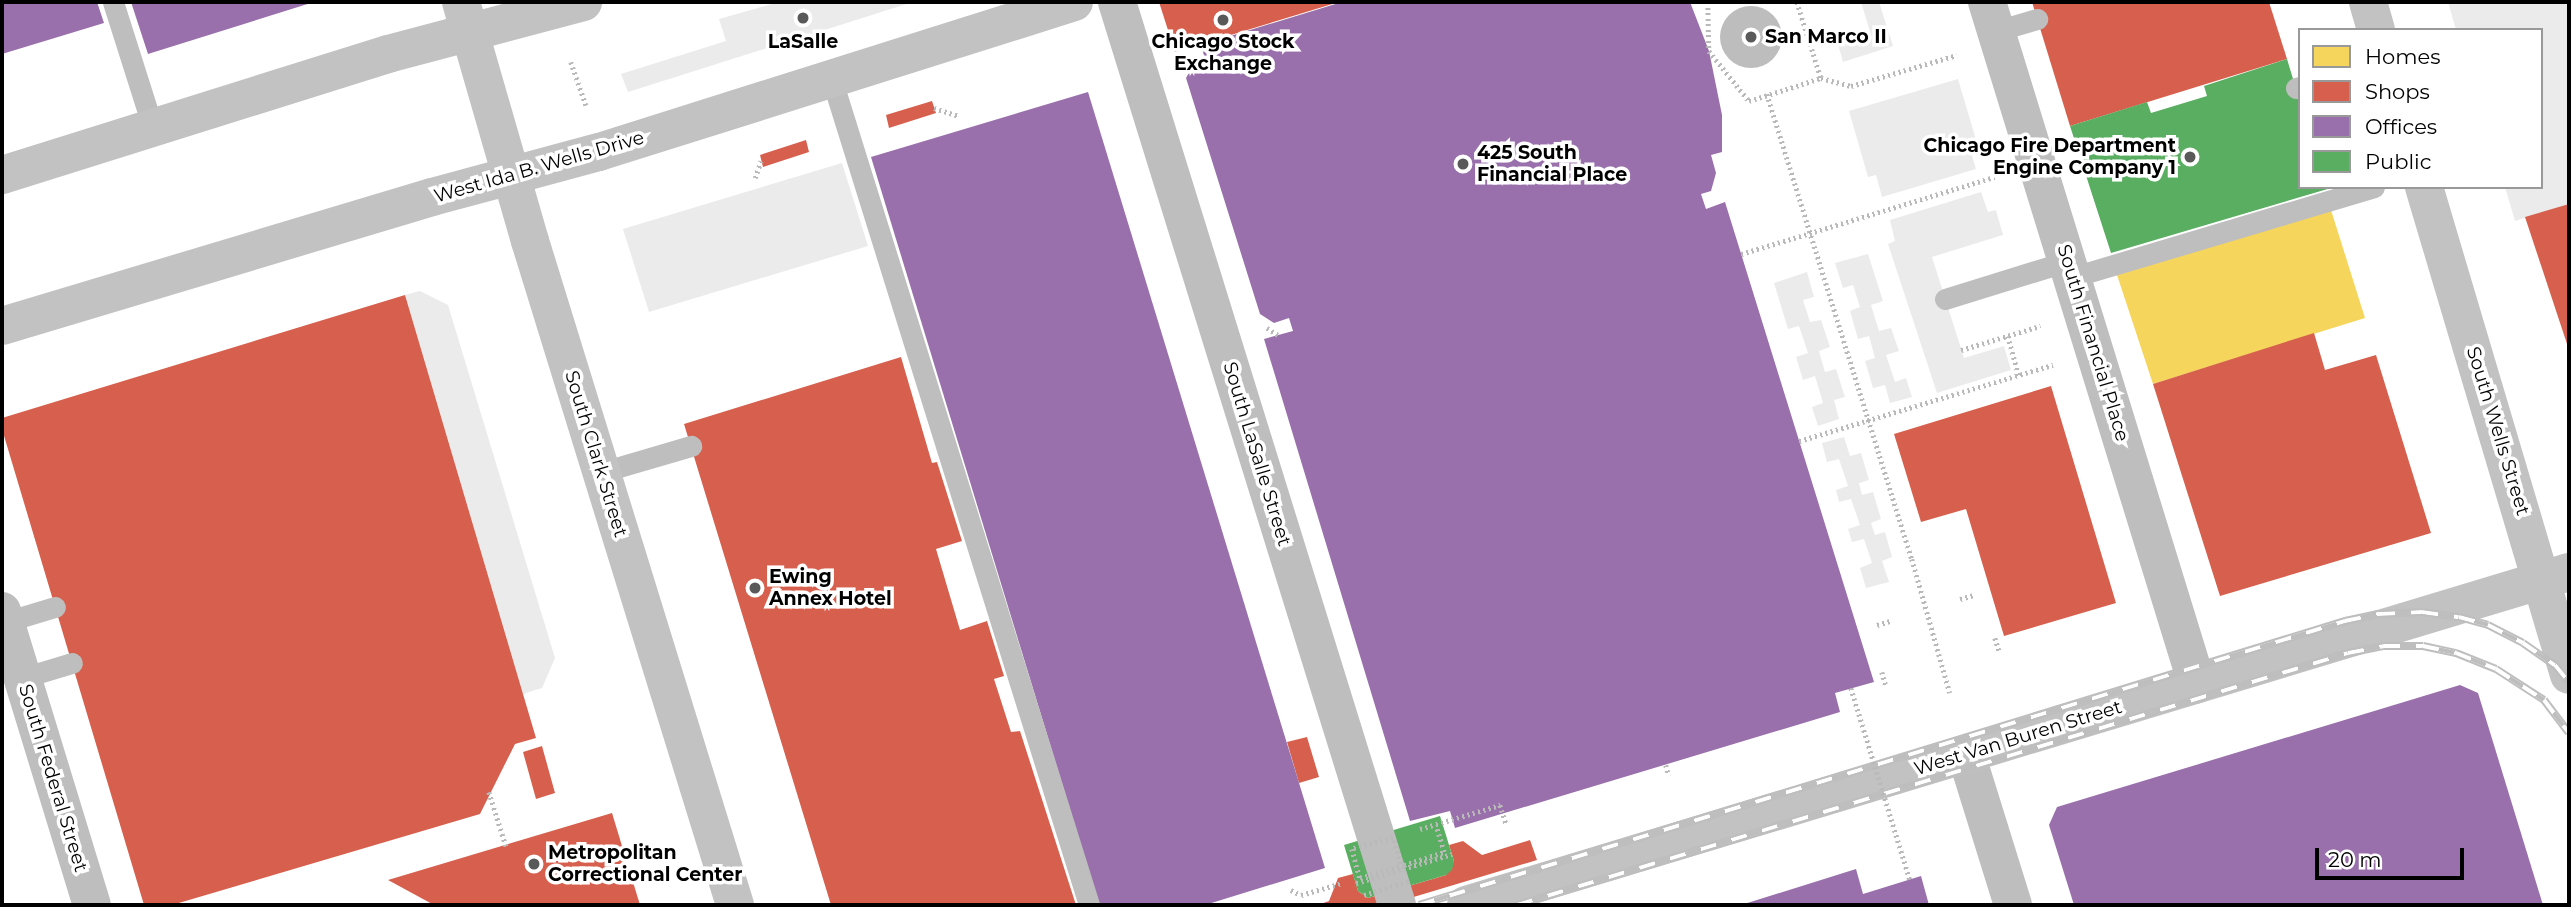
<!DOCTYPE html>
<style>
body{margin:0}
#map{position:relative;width:2571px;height:907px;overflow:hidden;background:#fff;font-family:Montserrat,sans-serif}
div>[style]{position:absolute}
.green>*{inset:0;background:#ebebeb}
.water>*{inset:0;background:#bdbdbd}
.round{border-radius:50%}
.homes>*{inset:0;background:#f6d55c}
.shops>*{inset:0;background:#d6604d}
.offices>*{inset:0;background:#9970ab}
.public>*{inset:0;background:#5aae61}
.path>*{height:4.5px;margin-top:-2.25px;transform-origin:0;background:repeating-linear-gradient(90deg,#b9b9b9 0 2px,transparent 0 5.5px)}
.service>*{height:21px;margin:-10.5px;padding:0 10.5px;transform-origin:10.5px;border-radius:10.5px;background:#bebebe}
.tertiary>*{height:38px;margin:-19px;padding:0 19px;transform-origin:19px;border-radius:19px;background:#bebebe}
.secondary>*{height:38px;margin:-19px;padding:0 19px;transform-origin:19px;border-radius:19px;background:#c2c2c2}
.rail>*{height:8px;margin-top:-4px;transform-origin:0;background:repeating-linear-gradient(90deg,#fff 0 16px,#bebebe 0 32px);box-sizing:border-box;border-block:2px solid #bebebe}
.path-bridge>*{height:4.5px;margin-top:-2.25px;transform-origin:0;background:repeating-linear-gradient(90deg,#b9b9b9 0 2px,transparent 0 5.5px)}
.dots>*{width:19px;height:19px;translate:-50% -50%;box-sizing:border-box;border:4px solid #fff;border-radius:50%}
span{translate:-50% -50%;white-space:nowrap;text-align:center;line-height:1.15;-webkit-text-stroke:7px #fff;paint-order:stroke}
.poi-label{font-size:19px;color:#000;font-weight:700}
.left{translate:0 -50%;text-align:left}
.right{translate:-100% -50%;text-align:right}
.street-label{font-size:19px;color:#000}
.frame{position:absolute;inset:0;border:4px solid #000;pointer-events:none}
.legend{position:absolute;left:2298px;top:28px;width:245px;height:161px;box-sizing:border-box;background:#fff;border:2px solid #999;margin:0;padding:9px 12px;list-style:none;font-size:21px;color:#000}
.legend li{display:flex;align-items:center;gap:14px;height:35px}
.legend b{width:35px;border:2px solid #999}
.scale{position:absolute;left:2315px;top:848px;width:149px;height:32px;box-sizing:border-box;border:4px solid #000;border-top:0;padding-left:9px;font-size:21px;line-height:24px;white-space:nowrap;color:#000;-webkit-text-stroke:5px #fff;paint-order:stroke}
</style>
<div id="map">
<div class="green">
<i style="clip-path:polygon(779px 2px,913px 2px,628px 92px,621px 74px,726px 41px,719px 19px)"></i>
<i style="clip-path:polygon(1861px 2px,1879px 2px,1893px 46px,1843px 62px,1838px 44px,1871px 35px)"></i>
<i style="clip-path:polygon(2448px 2px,2569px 2px,2569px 204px,2515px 221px,2505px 187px,2541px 187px,2541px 30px,2456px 30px)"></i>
<i style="clip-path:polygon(1958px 79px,1977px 143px,1969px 146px,1976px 169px,1882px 197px,1876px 175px,1868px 177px,1849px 111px)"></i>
<i style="clip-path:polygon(842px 163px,868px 246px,649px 312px,623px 229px)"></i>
<i style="clip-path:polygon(1981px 192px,1988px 212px,1996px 210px,2003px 235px,1932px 257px,1964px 358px,2004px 346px,2011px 370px,1937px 393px,1888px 244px,1895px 241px,1890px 220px)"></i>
<i style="clip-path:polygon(1868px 254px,1883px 301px,1871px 305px,1879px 331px,1891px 328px,1899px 351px,1886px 355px,1895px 382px,1906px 378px,1912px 397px,1890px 403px,1885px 385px,1873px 388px,1865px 361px,1875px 358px,1869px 336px,1858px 339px,1850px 311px,1860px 307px,1853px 285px,1843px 288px,1835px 263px)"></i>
<i style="clip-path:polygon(1807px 272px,1814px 297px,1803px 300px,1810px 322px,1821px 320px,1830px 347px,1819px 351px,1825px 372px,1836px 369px,1845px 397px,1834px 400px,1839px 419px,1818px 426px,1812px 407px,1823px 403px,1815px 376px,1803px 380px,1796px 357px,1808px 353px,1799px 326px,1788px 329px,1774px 283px)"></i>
<i style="clip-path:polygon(420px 291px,448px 305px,555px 658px,542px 688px,523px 694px,405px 295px)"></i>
<i style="clip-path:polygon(1844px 437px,1850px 456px,1861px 453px,1869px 480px,1859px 483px,1862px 495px,1873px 492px,1881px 519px,1871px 523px,1875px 535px,1885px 532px,1892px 557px,1882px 561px,1889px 582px,1866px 588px,1860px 568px,1872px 563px,1864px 539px,1852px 542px,1848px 529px,1860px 525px,1851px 499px,1839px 502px,1836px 490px,1848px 486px,1839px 459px,1827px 462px,1822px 443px)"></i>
</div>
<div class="water">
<i class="round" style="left:1720px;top:6px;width:62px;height:62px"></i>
</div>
<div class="homes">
<i style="clip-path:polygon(2331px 210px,2365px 318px,2153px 384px,2117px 275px)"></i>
</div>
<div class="shops">
<i style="clip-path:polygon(1159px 2px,1339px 2px,1175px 52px)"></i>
<i style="clip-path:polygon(2032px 2px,2269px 2px,2287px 59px,2070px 126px)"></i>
<i style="clip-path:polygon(932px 101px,936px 113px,889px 128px,886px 115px)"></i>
<i style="clip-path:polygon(806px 140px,809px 152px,763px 167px,760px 155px)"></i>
<i style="clip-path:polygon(2569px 204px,2569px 344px,2567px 344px,2525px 217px)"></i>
<i style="clip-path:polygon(405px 295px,536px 738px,515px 744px,480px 814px,172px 905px,144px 905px,2px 429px,2px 418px)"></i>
<i style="clip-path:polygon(2314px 333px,2325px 370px,2376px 355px,2431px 533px,2220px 596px,2153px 384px)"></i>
<i style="clip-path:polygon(901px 357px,932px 463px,937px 462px,962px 541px,936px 549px,960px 630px,987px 621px,1004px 676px,994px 679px,1011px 732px,1020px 731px,1076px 905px,831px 905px,684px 424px)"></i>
<i style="clip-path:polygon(2051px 386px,2116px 603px,2004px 636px,1966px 509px,1921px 522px,1894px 434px)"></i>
<i style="clip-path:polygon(1307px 737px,1319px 777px,1299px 783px,1287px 742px)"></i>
<i style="clip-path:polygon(542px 746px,555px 793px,536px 799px,523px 752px)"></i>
<i style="clip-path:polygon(612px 813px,640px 905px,434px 905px,388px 880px)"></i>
<i style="clip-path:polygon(1530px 840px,1537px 860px,1387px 905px,1318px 905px,1329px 901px,1338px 878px,1353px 874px,1358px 891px,1368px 898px,1446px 875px,1454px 861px,1449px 845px,1463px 841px,1482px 855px)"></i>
</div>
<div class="offices">
<i style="clip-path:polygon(2px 2px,97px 2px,104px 23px,2px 54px)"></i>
<i style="clip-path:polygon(131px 2px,314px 2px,148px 54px)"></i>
<i style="clip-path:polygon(1342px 2px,1690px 2px,1709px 51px,1722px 115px,1722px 152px,1711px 155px,1716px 173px,1711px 191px,1701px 194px,1706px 209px,1725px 202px,1874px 682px,1835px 693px,1840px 712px,1455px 828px,1450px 811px,1410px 821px,1264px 339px,1293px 331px,1289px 318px,1274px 323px,1260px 314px,1186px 78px,1195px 62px,1205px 59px,1201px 45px)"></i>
<i style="clip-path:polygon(1088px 92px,1325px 868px,1205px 905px,1099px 905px,871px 157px)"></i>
<i style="clip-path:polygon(2460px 685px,2478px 693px,2543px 905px,2074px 905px,2049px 825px,2057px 807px)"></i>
<i style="clip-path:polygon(1856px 869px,1863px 894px,1921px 876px,1929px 905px,1741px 905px)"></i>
</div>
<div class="public">
<i style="clip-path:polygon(2287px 59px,2300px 102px,2300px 187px,2331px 188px,2111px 253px,2070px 126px,2147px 102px,2151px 113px,2207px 96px,2204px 86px)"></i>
<i style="clip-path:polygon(1440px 816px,1454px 861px,1452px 870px,1446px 875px,1368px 898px,1358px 891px,1344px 845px)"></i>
</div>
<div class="path">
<i style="left:1708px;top:2px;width:49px;rotate:88.8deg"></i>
<i style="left:1709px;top:51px;width:64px;rotate:51.3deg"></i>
<i style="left:1749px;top:101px;width:76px;rotate:-17.7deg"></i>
<i style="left:1797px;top:2px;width:80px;rotate:72.5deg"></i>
<i style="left:1821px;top:78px;width:31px;rotate:15deg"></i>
<i style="left:1851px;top:86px;width:110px;rotate:-16.3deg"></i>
<i style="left:571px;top:62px;width:46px;rotate:70.8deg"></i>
<i style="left:1767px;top:94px;width:487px;rotate:72.7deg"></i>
<i style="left:1912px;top:559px;width:139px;rotate:74.2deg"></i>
<i style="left:934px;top:108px;width:25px;rotate:18deg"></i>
<i style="left:755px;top:178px;width:18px;rotate:-71deg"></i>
<i style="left:1741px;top:254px;width:265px;rotate:-16.9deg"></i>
<i style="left:1267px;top:328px;width:13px;rotate:32deg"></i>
<i style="left:2008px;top:336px;width:41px;rotate:74.6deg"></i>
<i style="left:1961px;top:350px;width:83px;rotate:-16.9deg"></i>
<i style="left:1799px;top:441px;width:265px;rotate:-16.7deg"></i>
<i style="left:1960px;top:599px;width:15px;rotate:-16deg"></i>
<i style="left:1877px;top:625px;width:14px;rotate:-17deg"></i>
<i style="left:1995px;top:638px;width:16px;rotate:72deg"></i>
<i style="left:1882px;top:672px;width:15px;rotate:74deg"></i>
<i style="left:1666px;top:765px;width:11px;rotate:75deg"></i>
<i style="left:489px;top:792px;width:57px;rotate:72.5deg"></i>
<i style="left:1420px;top:829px;width:84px;rotate:-16.7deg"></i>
<i style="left:1500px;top:805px;width:20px;rotate:72deg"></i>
<i style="left:1291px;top:890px;width:11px;rotate:27deg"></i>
<i style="left:1301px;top:895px;width:43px;rotate:-16.3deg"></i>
</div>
<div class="service">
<i style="left:113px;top:2px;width:132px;rotate:72.4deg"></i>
<i style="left:1996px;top:31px;width:43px;rotate:-16.3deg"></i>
<i style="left:831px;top:77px;width:867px;rotate:72.69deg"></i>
<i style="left:2296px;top:88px;width:4px;rotate:-14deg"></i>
<i style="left:2073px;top:277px;width:314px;rotate:-16.6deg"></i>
<i style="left:1945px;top:299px;width:129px;rotate:-17.2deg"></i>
<i style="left:602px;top:472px;width:93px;rotate:-16.3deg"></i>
<i style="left:5px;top:622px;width:52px;rotate:-16.7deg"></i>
<i style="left:22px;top:678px;width:52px;rotate:-16.7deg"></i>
</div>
<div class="tertiary">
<i style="left:1117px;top:2px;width:945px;rotate:72.77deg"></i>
<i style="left:1987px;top:2px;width:714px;rotate:72.89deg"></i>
<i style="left:2px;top:611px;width:307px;rotate:73deg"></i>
<i style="left:1966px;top:754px;width:158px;rotate:72.7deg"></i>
</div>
<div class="secondary">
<i style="left:461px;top:2px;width:249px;rotate:73.9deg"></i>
<i style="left:530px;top:241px;width:695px;rotate:72.84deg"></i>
<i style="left:2368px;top:2px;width:29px;rotate:74deg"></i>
<i style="left:2px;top:175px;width:405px;rotate:-17.4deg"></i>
<i style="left:388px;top:54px;width:202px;rotate:-14.9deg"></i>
<i style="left:2424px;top:187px;width:509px;rotate:73.45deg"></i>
<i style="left:2px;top:326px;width:449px;rotate:-16.7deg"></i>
<i style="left:432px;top:197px;width:173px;rotate:-15.1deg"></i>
<i style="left:599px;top:152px;width:498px;rotate:-17.5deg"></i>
<i style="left:1466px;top:905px;width:1152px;rotate:-16.8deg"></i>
</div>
<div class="rail">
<i style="left:1419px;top:905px;width:969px;rotate:-17.05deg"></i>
<i style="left:2345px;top:621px;width:35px;rotate:-12deg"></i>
<i style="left:2379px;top:614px;width:43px;rotate:-2.7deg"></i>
<i style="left:2422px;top:612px;width:37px;rotate:8deg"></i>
<i style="left:2459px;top:617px;width:30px;rotate:15deg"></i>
<i style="left:2488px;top:625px;width:39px;rotate:27deg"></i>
<i style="left:2523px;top:643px;width:39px;rotate:35deg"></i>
<i style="left:2555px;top:665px;width:22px;rotate:51deg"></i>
<i style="left:1517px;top:905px;width:868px;rotate:-16.87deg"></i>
<i style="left:2348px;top:653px;width:37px;rotate:-11deg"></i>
<i style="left:2384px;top:646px;width:39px"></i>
<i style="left:2423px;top:646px;width:34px;rotate:12deg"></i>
<i style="left:2456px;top:653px;width:43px;rotate:21.8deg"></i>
<i style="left:2496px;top:669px;width:57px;rotate:32.9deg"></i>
<i style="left:2544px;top:700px;width:41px;rotate:52.9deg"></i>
</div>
<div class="path-bridge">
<i style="left:1851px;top:688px;width:201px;rotate:72.9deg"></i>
<i style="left:1402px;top:869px;width:32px;rotate:-106deg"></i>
<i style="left:1393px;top:838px;width:42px;rotate:165deg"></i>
<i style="left:1352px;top:849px;width:30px;rotate:75deg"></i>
<i style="left:1360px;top:878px;width:46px;rotate:-16.5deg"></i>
<i style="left:1404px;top:865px;width:42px;rotate:-18deg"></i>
<i style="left:1444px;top:852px;width:28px;rotate:-107deg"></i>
<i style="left:1356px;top:883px;width:100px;rotate:-16.8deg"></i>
<i style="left:1364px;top:895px;width:47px;rotate:-17.3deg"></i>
</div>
<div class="dots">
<i style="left:803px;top:18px;background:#595959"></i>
<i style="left:1223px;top:20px;background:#595959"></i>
<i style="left:1751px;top:37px;background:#595959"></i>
<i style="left:2190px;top:157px;background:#595959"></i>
<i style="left:1463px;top:164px;background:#595959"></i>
<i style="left:755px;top:588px;background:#595959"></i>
<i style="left:534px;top:864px;background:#595959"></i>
</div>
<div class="poi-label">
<span class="left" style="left:1765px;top:37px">San Marco II</span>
<span style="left:803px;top:42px">LaSalle</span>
<span style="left:1223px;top:53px">Chicago Stock<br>Exchange</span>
<span class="right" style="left:2176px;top:157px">Chicago Fire Department<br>Engine Company 1</span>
<span class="left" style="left:1477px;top:164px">425 South<br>Financial Place</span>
<span class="left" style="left:769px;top:588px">Ewing<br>Annex Hotel</span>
<span class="left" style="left:548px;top:864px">Metropolitan<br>Correctional Center</span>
</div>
<div class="street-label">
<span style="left:539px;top:167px;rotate:-16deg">West Ida B. Wells Drive</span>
<span style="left:2093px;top:343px;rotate:73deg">South Financial Place</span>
<span style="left:2498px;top:431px;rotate:73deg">South Wells Street</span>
<span style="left:596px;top:454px;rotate:73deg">South Clark Street</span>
<span style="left:1257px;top:454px;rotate:73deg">South LaSalle Street</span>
<span style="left:2018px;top:738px;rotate:-17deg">West Van Buren Street</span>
<span style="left:53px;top:778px;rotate:73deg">South Federal Street</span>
</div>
<div class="frame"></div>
<ul class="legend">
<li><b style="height:19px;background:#f6d55c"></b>Homes</li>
<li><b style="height:19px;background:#d6604d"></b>Shops</li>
<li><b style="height:19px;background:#9970ab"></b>Offices</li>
<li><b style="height:19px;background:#5aae61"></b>Public</li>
</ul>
<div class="scale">20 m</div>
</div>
